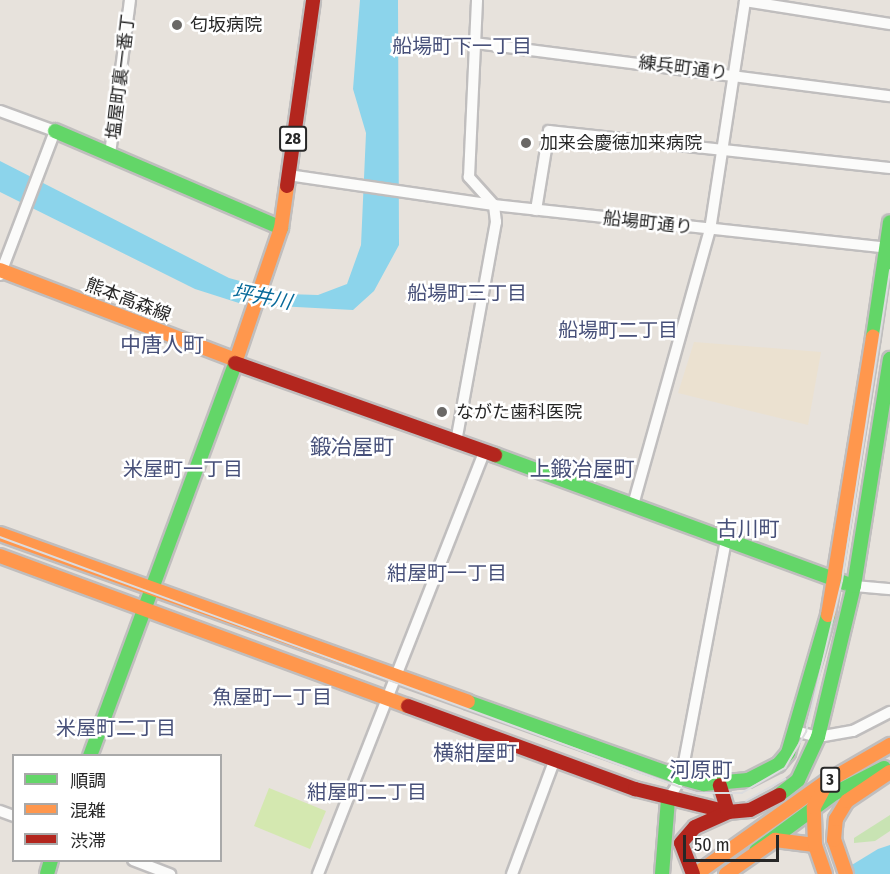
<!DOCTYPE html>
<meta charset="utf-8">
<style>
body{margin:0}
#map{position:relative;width:890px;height:874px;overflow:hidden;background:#e7e2dc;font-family:"Fira Sans Condensed","Noto Sans JP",sans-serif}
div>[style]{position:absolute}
.education>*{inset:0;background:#ebe1d0}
.green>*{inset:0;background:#c8e3b3}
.pitch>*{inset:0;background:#d4e8b0}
.water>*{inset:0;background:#8cd4eb}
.roads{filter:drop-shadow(2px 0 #c0bebe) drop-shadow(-2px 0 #c0bebe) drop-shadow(0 2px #c0bebe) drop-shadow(0 -2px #c0bebe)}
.street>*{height:10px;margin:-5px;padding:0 5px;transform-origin:5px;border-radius:5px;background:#fbfbfa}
.fast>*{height:14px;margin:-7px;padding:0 7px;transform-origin:7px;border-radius:7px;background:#63d668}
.slow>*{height:14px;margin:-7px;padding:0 7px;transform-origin:7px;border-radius:7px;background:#ff974d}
.jam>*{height:14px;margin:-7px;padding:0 7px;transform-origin:7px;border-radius:7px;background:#b3261e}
.tram>*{height:1.5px;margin:-0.75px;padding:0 0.75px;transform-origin:0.75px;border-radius:0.75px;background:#dcdcde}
.dots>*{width:16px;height:16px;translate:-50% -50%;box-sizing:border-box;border:3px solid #fff;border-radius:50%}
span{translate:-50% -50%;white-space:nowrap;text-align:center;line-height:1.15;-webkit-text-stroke:5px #fff;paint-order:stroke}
.shield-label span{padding:2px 4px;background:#fff;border:2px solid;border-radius:4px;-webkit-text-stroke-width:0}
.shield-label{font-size:16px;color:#272727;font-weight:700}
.poi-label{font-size:18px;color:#272727}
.left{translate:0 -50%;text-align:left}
.street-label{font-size:18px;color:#272727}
.neighbourhood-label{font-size:20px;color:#475079}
.water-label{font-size:20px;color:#086a9a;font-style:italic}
.quarter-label{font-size:21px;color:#475079}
.legend{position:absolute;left:12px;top:754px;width:210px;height:108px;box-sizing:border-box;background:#fff;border:2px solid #a9a9a9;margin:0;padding:8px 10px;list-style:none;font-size:18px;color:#272727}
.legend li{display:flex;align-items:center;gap:12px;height:30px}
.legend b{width:30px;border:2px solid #a9a9a9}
.scale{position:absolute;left:683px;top:835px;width:96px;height:27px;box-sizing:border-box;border:3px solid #272727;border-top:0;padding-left:8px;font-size:18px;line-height:21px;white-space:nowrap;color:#272727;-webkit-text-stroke:4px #fff;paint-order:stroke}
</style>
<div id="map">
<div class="education">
<i style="clip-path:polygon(694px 342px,821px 352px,808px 425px,678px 393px)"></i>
</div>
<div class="green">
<i style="clip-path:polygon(890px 815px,890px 831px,875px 841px,854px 843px,854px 838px)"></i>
</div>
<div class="pitch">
<i style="clip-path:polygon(269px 788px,326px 811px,310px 849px,254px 826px)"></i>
</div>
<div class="water">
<i style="clip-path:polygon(360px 0,398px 0,399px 245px,374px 291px,353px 310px,242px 304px,195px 289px,0 192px,0 161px,229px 278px,286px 294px,318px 295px,347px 284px,361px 245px,366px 133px,353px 89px)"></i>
<i style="clip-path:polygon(890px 845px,890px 874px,837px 874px,878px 849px)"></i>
</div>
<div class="roads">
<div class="street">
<i style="left:745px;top:1px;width:147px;rotate:9deg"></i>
<i style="left:475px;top:43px;width:418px;rotate:7.3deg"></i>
<i style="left:0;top:111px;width:59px;rotate:20deg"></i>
<i style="left:55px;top:131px;width:154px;rotate:110.9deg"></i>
<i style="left:110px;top:154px;width:155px;rotate:-82.6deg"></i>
<i style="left:288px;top:175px;width:208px;rotate:8.3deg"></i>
<i style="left:494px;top:205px;width:398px;rotate:6.2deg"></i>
<i style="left:536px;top:210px;width:80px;rotate:-80.7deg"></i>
<i style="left:549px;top:131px;width:343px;rotate:6.2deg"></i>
<i style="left:456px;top:442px;width:224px;rotate:-79.7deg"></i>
<i style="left:496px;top:222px;width:17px;rotate:-97deg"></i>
<i style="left:494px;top:205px;width:38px;rotate:-132deg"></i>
<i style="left:469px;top:177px;width:177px;rotate:-87.4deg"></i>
<i style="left:633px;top:505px;width:286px;rotate:-74.4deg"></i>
<i style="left:710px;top:230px;width:233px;rotate:-81.3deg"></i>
<i style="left:854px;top:586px;width:36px;rotate:5deg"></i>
<i style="left:799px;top:732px;width:20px;rotate:15deg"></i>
<i style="left:818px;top:737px;width:36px;rotate:-10deg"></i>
<i style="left:853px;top:731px;width:42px;rotate:-27.2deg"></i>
<i style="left:668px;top:800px;width:26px;rotate:-59deg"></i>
<i style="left:681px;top:778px;width:242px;rotate:-79.3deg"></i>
<i style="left:0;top:811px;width:15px;rotate:20deg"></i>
<i style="left:133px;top:860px;width:40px;rotate:21deg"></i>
<i style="left:318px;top:874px;width:453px;rotate:-68.5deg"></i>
<i style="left:512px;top:874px;width:123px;rotate:-69.5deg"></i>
</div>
<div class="fast">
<i style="left:55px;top:131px;width:246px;rotate:23.2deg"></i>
<i style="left:873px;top:337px;width:116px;rotate:-81.6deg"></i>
<i style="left:495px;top:455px;width:373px;rotate:20.1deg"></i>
<i style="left:468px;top:702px;width:226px;rotate:19.6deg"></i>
<i style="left:681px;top:778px;width:24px;rotate:15deg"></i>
<i style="left:704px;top:784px;width:44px;rotate:-5.2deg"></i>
<i style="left:748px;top:780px;width:34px;rotate:-27deg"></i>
<i style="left:778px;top:765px;width:16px;rotate:-50deg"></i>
<i style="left:788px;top:753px;width:144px;rotate:-73.8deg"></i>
<i style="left:90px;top:756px;width:419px;rotate:-69.7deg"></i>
<i style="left:779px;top:795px;width:24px;rotate:-38deg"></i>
<i style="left:798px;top:780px;width:47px;rotate:-65.1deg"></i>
<i style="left:818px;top:737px;width:155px;rotate:-76.6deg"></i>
<i style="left:854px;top:586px;width:230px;rotate:-81deg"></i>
<i style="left:756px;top:851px;width:98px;rotate:-36.3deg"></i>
<i style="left:835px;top:793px;width:55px;rotate:-27deg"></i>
<i style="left:47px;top:874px;width:15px;rotate:-74deg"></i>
<i style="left:662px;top:874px;width:74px;rotate:-85.4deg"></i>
</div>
<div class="slow">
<i style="left:0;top:270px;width:253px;rotate:20.9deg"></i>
<i style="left:236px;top:360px;width:139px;rotate:-71.2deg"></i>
<i style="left:281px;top:228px;width:42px;rotate:-81.9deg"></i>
<i style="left:0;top:534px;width:497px;rotate:19.7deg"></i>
<i style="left:0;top:556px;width:435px;rotate:20.2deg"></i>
<i style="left:828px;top:615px;width:282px;rotate:-80.8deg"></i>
<i style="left:696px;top:874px;width:161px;rotate:-35.4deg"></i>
<i style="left:726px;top:874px;width:60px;rotate:-34.8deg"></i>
<i style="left:775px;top:840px;width:40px;rotate:7.1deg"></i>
<i style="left:825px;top:874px;width:31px;rotate:-109deg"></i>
<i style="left:815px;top:845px;width:38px;rotate:-92deg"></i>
<i style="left:814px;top:807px;width:30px;rotate:-62deg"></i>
<i style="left:828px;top:781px;width:72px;rotate:-30.1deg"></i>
<i style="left:846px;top:874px;width:36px;rotate:-109deg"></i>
<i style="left:834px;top:840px;width:21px;rotate:-85deg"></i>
<i style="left:836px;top:819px;width:21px;rotate:-59deg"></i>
<i style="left:847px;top:801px;width:52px;rotate:-34deg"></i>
</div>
<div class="jam">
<i style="left:287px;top:186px;width:188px;rotate:-82deg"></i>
<i style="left:235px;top:363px;width:276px;rotate:19.5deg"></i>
<i style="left:408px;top:706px;width:242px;rotate:20.1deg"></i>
<i style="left:635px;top:789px;width:96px;rotate:13.9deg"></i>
<i style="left:728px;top:812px;width:22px;rotate:-5deg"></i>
<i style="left:750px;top:810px;width:33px;rotate:-27deg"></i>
<i style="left:693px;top:874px;width:33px;rotate:-111deg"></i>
<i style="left:681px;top:843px;width:21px;rotate:-49deg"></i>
<i style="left:695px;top:827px;width:36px;rotate:-24deg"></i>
<i style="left:728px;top:812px;width:28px;rotate:-107deg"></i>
</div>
</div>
<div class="tram">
<i style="left:0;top:537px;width:742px;rotate:20.19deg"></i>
<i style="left:696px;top:793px;width:46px"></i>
<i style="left:742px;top:793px;width:50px;rotate:-30.2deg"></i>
<i style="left:785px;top:768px;width:42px;rotate:-59.7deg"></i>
<i style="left:806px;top:732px;width:155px;rotate:-76.6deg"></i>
<i style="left:842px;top:581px;width:314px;rotate:-81.2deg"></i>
<i style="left:746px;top:801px;width:45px;rotate:-29.4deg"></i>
</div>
<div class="dots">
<i style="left:177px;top:25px;background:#6a6866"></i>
<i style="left:526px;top:143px;background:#6a6866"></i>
<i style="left:442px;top:412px;background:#6a6866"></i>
</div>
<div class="shield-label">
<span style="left:293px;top:139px">28</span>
<span style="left:830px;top:780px">3</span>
</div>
<div class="poi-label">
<span class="left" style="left:190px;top:25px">匂坂病院</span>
<span class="left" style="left:540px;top:143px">加来会慶徳加来病院</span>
<span class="left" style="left:456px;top:412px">ながた歯科医院</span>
</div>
<div class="street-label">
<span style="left:683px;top:68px;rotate:7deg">練兵町通り</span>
<span style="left:121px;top:77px;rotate:-83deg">塩屋町裏一番丁</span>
<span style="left:648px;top:223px;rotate:6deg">船場町通り</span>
<span style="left:128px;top:300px;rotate:21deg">熊本高森線</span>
</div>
<div class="neighbourhood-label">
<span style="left:462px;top:46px">船場町下一丁目</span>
<span style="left:467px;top:293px">船場町三丁目</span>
<span style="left:618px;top:330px">船場町二丁目</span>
<span style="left:183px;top:469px">米屋町一丁目</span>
<span style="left:447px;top:573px">紺屋町一丁目</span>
<span style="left:272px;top:697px">魚屋町一丁目</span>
<span style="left:116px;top:728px">米屋町二丁目</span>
<span style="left:367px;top:792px">紺屋町二丁目</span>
</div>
<div class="water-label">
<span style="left:262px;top:297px;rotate:11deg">坪井川</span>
</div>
<div class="quarter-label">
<span style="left:162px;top:345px">中唐人町</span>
<span style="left:352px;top:447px">鍛冶屋町</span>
<span style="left:582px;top:469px">上鍛冶屋町</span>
<span style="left:748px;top:529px">古川町</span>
<span style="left:475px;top:753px">横紺屋町</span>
<span style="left:701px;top:770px">河原町</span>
</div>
<ul class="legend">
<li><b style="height:8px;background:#63d668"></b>順調</li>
<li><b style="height:8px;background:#ff974d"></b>混雑</li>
<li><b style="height:8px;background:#b3261e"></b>渋滞</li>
</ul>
<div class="scale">50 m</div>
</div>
